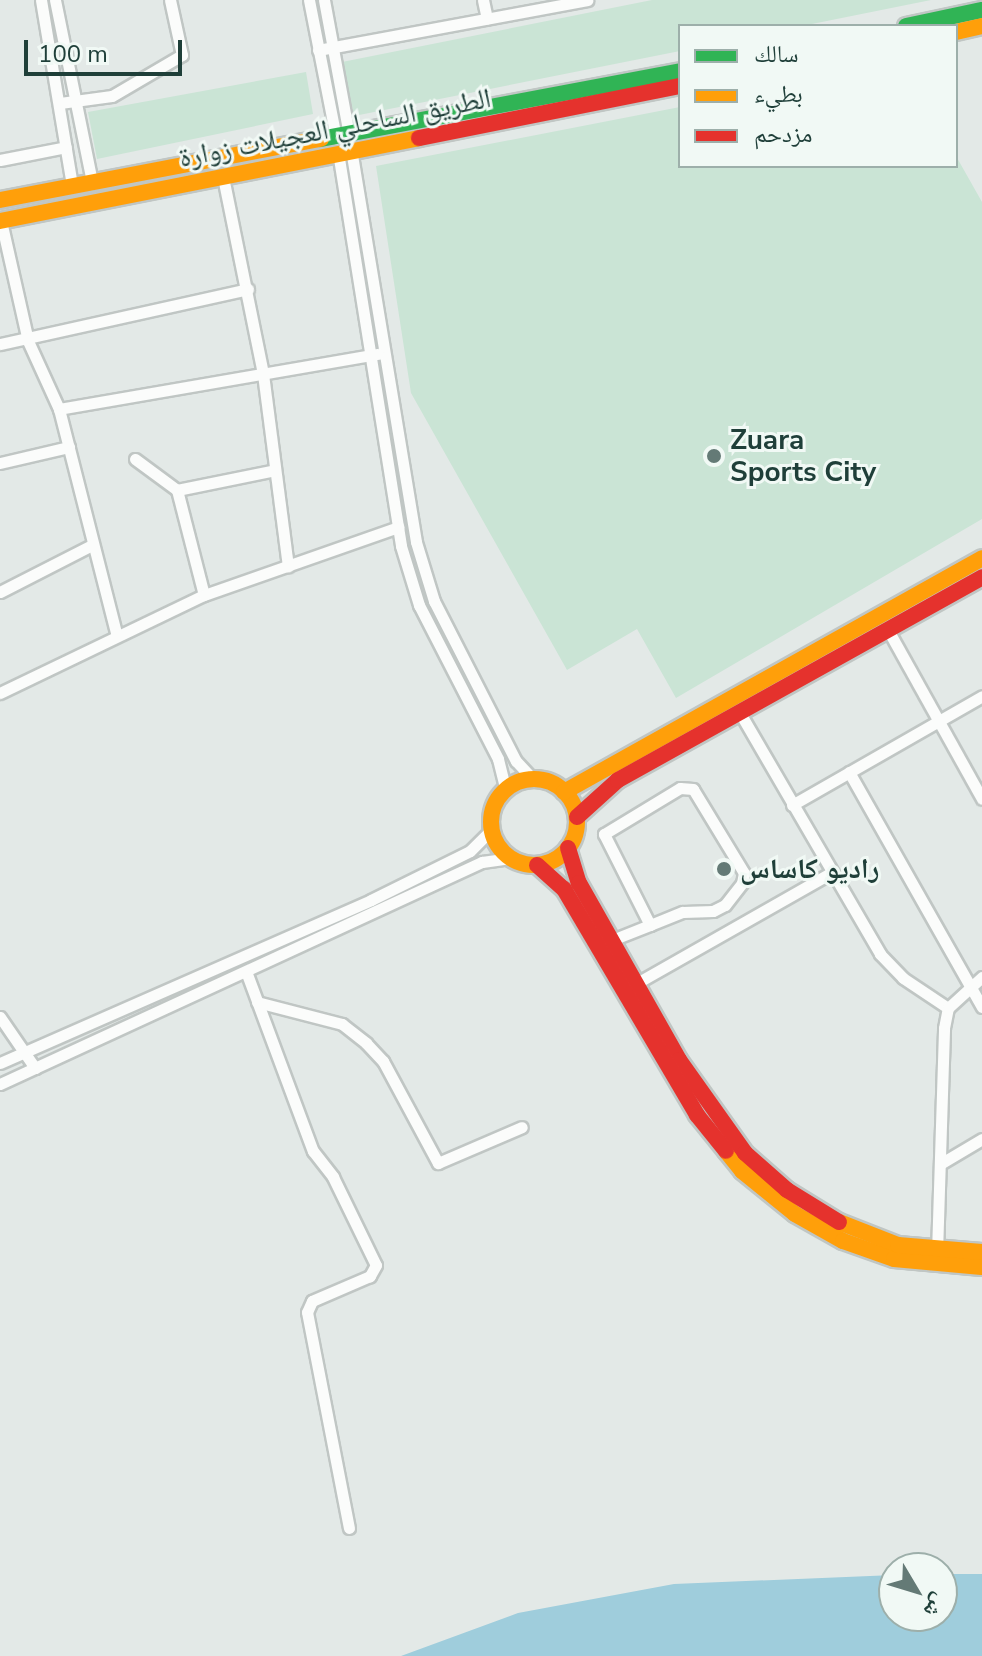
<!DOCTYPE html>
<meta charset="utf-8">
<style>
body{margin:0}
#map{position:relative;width:982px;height:1656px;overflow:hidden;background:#e3e9e7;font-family:"Nunito Sans","Noto Naskh Arabic",sans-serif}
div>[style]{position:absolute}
.green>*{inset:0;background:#cae4d5}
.water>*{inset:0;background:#9fcddc}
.roads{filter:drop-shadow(2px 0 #c0c6c4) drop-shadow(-2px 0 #c0c6c4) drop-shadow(0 2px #c0c6c4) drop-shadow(0 -2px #c0c6c4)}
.street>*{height:11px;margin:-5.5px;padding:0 5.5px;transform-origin:5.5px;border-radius:5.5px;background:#fbfcfb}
.fast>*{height:16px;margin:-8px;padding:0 8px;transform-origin:8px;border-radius:8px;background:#30b455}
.slow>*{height:16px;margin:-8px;padding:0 8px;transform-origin:8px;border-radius:8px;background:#ff9f0a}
.slow>.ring{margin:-8px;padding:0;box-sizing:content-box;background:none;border:16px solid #ff9f0a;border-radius:50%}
.jam>*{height:16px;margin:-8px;padding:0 8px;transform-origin:8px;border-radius:8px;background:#e5322d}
.dots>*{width:22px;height:22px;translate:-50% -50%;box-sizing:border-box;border:4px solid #f1f9f5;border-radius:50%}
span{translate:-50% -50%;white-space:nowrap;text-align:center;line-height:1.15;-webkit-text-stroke:6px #f1f9f5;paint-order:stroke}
.street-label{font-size:28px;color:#1f3f39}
.poi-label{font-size:28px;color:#1f3f39;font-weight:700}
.left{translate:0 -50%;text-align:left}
.legend{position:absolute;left:678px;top:24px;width:280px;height:144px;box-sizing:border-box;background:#f1f9f5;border:2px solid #9dafaa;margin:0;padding:10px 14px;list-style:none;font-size:24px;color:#1f3f39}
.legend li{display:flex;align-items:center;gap:16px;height:40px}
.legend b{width:40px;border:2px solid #9dafaa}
.north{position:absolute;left:878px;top:1552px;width:80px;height:80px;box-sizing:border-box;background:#f1f9f5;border:2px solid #9dafaa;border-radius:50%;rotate:128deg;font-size:22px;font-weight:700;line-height:32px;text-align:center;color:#1f3f39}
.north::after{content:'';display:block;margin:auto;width:28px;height:36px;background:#647a76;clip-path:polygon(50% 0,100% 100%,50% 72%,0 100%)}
.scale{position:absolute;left:24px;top:40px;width:158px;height:36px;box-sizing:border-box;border:4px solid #1f3f39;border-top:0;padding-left:10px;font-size:24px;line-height:28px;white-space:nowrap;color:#1f3f39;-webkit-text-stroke:6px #f1f9f5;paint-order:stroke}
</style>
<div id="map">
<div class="green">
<i style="clip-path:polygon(652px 0,931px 0,802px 26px,680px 26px,680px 51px,354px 116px,342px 62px)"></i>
<i style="clip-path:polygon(306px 72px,313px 114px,97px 159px,88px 112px)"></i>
<i style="clip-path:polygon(680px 107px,680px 166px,956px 166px,956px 156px,982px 202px,982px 519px,676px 698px,637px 629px,567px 670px,411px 393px,376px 166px)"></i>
</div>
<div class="water">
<i style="clip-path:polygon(942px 1574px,982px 1574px,982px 1656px,401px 1656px,518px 1613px,674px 1584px,894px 1575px,894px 1616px,942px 1616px)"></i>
</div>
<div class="roads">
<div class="street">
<i style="left:41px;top:0;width:189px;rotate:80.5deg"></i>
<i style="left:55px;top:0;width:186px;rotate:78.5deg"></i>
<i style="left:309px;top:0;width:141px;rotate:78.9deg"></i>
<i style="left:324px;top:0;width:137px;rotate:79.5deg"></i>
<i style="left:483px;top:0;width:19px;rotate:78deg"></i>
<i style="left:318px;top:50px;width:274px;rotate:-10.5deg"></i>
<i style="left:60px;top:103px;width:52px;rotate:-7.7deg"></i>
<i style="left:112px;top:96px;width:81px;rotate:-30.4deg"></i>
<i style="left:182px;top:55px;width:56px;rotate:-102.3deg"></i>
<i style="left:351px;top:149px;width:398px;rotate:80.6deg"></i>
<i style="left:416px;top:542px;width:62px;rotate:73deg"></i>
<i style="left:434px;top:601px;width:180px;rotate:62.9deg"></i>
<i style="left:516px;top:761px;width:25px;rotate:47deg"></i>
<i style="left:338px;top:152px;width:399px;rotate:80.9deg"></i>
<i style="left:401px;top:546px;width:62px;rotate:73deg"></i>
<i style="left:419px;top:605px;width:173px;rotate:62.8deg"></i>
<i style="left:498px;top:759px;width:32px;rotate:76deg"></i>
<i style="left:0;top:160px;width:67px;rotate:-11.1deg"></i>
<i style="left:223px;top:177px;width:201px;rotate:78.5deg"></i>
<i style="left:263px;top:374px;width:194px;rotate:82.6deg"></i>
<i style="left:1px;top:221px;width:123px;rotate:77.3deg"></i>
<i style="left:28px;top:341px;width:75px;rotate:65.5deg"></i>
<i style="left:59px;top:409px;width:234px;rotate:75.7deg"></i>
<i style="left:0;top:344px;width:254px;rotate:-12.5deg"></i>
<i style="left:59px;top:409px;width:324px;rotate:-9.8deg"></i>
<i style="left:135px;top:459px;width:52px;rotate:36.4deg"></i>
<i style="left:177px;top:490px;width:100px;rotate:-11.5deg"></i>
<i style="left:0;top:463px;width:71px;rotate:-13.1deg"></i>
<i style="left:177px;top:490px;width:108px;rotate:75.6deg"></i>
<i style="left:0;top:592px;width:103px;rotate:-27.1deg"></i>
<i style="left:888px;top:630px;width:193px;rotate:60.9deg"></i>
<i style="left:0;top:693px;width:226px;rotate:-25.7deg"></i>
<i style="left:204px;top:595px;width:206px;rotate:-19.3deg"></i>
<i style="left:740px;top:713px;width:279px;rotate:59.8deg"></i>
<i style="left:880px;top:954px;width:33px;rotate:46deg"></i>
<i style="left:903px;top:978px;width:54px;rotate:33.7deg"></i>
<i style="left:849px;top:772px;width:270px;rotate:60.5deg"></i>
<i style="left:792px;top:805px;width:219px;rotate:-29.8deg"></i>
<i style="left:612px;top:940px;width:41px;rotate:-21.5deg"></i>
<i style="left:650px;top:925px;width:35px;rotate:-22deg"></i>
<i style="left:683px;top:912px;width:30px;rotate:-2deg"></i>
<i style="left:713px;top:911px;width:13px;rotate:-27deg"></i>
<i style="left:725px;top:905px;width:28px;rotate:-52deg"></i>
<i style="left:742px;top:883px;width:10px;rotate:-79deg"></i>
<i style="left:744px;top:873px;width:98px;rotate:-121.3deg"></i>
<i style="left:693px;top:789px;width:13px;rotate:-176deg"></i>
<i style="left:680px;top:788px;width:89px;rotate:148.8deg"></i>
<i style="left:604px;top:834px;width:102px;rotate:63.2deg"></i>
<i style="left:247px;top:974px;width:189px;rotate:69.6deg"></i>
<i style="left:313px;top:1151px;width:33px;rotate:52deg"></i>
<i style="left:333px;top:1177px;width:98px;rotate:64deg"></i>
<i style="left:376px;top:1265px;width:13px;rotate:119deg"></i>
<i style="left:370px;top:1276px;width:63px;rotate:156.7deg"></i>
<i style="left:312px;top:1301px;width:12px;rotate:114deg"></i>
<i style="left:307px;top:1312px;width:220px;rotate:79deg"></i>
<i style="left:637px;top:983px;width:223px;rotate:-29.6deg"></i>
<i style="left:257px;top:1002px;width:88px;rotate:14.5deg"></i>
<i style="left:342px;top:1024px;width:31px;rotate:38deg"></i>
<i style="left:366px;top:1043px;width:25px;rotate:47deg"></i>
<i style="left:383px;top:1061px;width:116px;rotate:61.7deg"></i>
<i style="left:438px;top:1163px;width:91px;rotate:-23.2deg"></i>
<i style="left:0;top:1017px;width:62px;rotate:55.5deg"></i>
<i style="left:0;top:1063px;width:405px;rotate:-23.7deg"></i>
<i style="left:371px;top:900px;width:110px;rotate:-26.3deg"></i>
<i style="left:470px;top:851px;width:31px;rotate:-45deg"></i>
<i style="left:0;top:1084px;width:531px;rotate:-24.73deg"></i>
<i style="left:482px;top:862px;width:28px;rotate:-8deg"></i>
<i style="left:940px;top:1164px;width:49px;rotate:-30.8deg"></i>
<i style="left:937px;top:1253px;width:225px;rotate:-88.2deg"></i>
<i style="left:944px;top:1028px;width:20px;rotate:-79deg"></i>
<i style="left:948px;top:1008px;width:46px;rotate:-42.4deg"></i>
</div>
<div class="fast">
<i style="left:906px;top:26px;width:78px;rotate:-11.9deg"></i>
<i style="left:321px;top:139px;width:365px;rotate:-10.7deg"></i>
</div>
<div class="slow">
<i style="left:956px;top:32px;width:27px;rotate:-13deg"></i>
<i style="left:0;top:200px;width:327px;rotate:-10.8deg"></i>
<i style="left:0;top:221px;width:427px;rotate:-11.2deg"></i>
<i class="ring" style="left:491px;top:779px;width:70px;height:70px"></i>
<i style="left:564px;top:792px;width:479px;rotate:-29.2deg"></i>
<i style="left:726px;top:1151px;width:26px;rotate:51deg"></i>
<i style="left:742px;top:1171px;width:68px;rotate:39.1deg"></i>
<i style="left:795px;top:1214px;width:55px;rotate:29.4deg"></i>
<i style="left:843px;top:1241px;width:54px;rotate:19.4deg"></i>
<i style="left:894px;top:1259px;width:88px;rotate:5.2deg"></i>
<i style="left:839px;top:1222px;width:63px;rotate:21.3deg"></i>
<i style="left:898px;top:1245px;width:84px;rotate:4.8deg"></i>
</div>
<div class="jam">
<i style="left:419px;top:138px;width:266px;rotate:-11.3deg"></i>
<i style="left:577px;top:817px;width:55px;rotate:-42.1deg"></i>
<i style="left:618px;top:780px;width:417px;rotate:-29.1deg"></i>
<i style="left:568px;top:848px;width:37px;rotate:73deg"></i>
<i style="left:579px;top:883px;width:203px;rotate:60.5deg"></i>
<i style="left:679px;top:1060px;width:114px;rotate:54.6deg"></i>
<i style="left:745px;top:1153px;width:56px;rotate:41.4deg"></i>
<i style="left:787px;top:1190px;width:61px;rotate:31.6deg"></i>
<i style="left:537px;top:865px;width:36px;rotate:42deg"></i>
<i style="left:564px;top:889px;width:262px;rotate:59.5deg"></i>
<i style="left:697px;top:1115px;width:46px;rotate:51.1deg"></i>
</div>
</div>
<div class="dots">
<i style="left:714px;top:456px;background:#647a76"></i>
<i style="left:724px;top:869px;background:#647a76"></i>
</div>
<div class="street-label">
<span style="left:335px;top:128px;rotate:-11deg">الطريق الساحلي العجيلات زوارة</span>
</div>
<div class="poi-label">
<span class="left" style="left:730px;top:456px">Zuara<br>Sports City</span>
<span class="left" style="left:740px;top:869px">راديو كاساس</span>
</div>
<ul class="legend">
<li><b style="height:10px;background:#30b455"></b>سالك</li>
<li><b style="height:10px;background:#ff9f0a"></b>بطيء</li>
<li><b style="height:10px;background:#e5322d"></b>مزدحم</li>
</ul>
<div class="north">ش</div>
<div class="scale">100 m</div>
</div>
